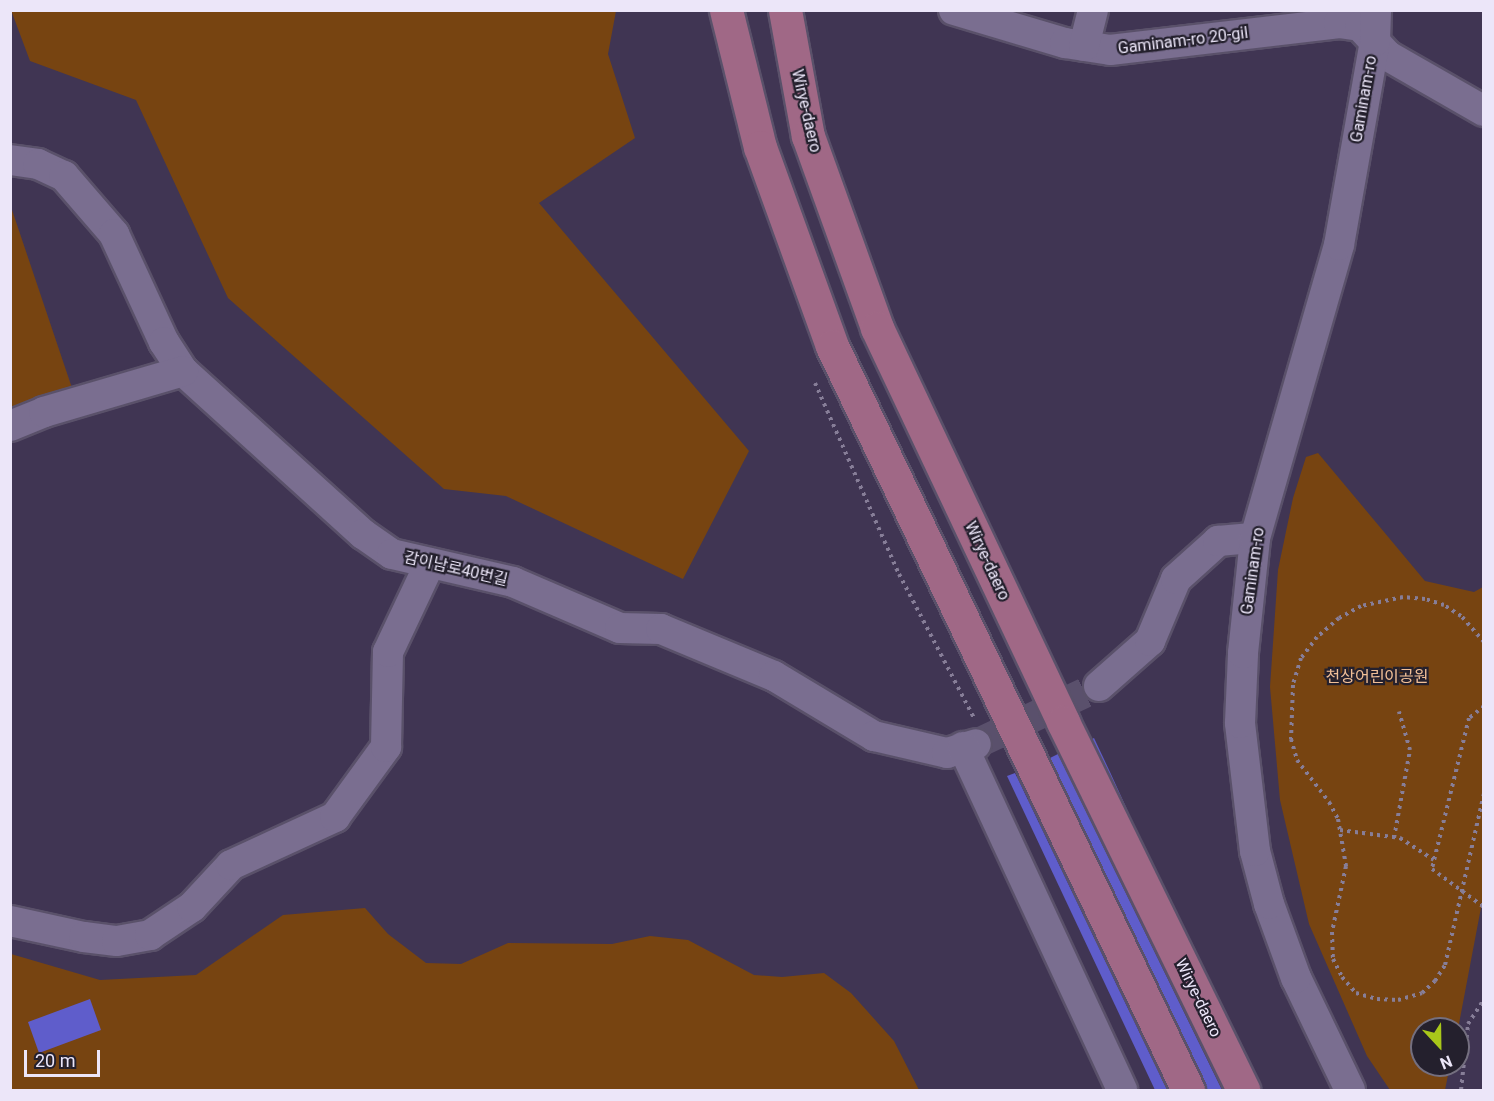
<!DOCTYPE html>
<meta charset="utf-8">
<style>
body{margin:0}
#map{position:relative;width:1494px;height:1101px;overflow:hidden;background:#403553;font-family:Roboto,"Noto Sans KR",sans-serif}
div>[style]{position:absolute}
.green>*{inset:0;background:#741}
.building>*{inset:0;background:#5f5dcb}
.minor-tunnel>*{height:30px;margin-top:-15px;transform-origin:0;background:repeating-linear-gradient(90deg,#5a506c 0 30px,transparent 0 45px)}
.path>*{height:4px;margin-top:-2px;transform-origin:0;background:repeating-linear-gradient(90deg,#877e98 0 3px,transparent 0 7.5px)}
.roads{filter:drop-shadow(2px 0 #5a516a) drop-shadow(-2px 0 #5a516a) drop-shadow(0 2px #5a516a) drop-shadow(0 -2px #5a516a)}
.minor>*{height:30px;margin:-15px;padding:0 15px;transform-origin:15px;border-radius:15px;background:#7a6e90}
.major>*{height:33px;margin:-16.5px;padding:0 16.5px;transform-origin:16.5px;border-radius:16.5px;background:#a06886}
span{translate:-50% -50%;white-space:nowrap;text-align:center;line-height:1.15;-webkit-text-stroke:4.5px #24202d;paint-order:stroke}
.street-label{font-size:16px;color:#ece6f9}
.park-label{font-size:16px;color:#f1bf97}
.frame{position:absolute;inset:0;border:12px solid #ece6f9;pointer-events:none}
.north{position:absolute;left:1410px;top:1017px;width:60px;height:60px;box-sizing:border-box;background:#24202d;border:2px solid #746f7f;border-radius:50%;rotate:158deg;font-size:16px;font-weight:700;line-height:24px;text-align:center;color:#ece6f9}
.north::after{content:'';display:block;margin:auto;width:21px;height:27px;background:#a9c71a;clip-path:polygon(50% 0,100% 100%,50% 72%,0 100%)}
.scale{position:absolute;left:24px;top:1050px;width:76px;height:27px;box-sizing:border-box;border:3px solid #ece6f9;border-top:0;padding-left:8px;font-size:18px;line-height:21px;white-space:nowrap;color:#ece6f9;-webkit-text-stroke:4px #24202d;paint-order:stroke}
</style>
<div id="map">
<div class="green">
<i style="clip-path:polygon(11px 10px,616px 11px,608px 54px,635px 138px,539px 203px,749px 451px,683px 579px,506px 496px,444px 489px,228px 298px,136px 100px,30px 61px)"></i>
<i style="clip-path:polygon(10px 204px,73px 391px,10px 420px)"></i>
<i style="clip-path:polygon(1318px 453px,1425px 581px,1474px 592px,1483px 587px,1483px 897px,1458px 1029px,1422px 1029px,1422px 1065px,1450px 1065px,1445px 1090px,1390px 1090px,1367px 1056px,1309px 924px,1280px 800px,1270px 687px,1278px 570px,1293px 498px,1306px 457px)"></i>
<i style="clip-path:polygon(365px 908px,388px 934px,426px 963px,461px 964px,508px 943px,612px 944px,650px 936px,688px 940px,754px 975px,782px 977px,824px 973px,851px 993px,894px 1041px,919px 1090px,11px 1090px,11px 954px,100px 980px,196px 975px,283px 915px)"></i>
</div>
<div class="building">
<i style="clip-path:polygon(1094px 738px,1110px 772px,1130px 816px,1092px 739px)"></i>
<i style="clip-path:polygon(1058px 754px,1222px 1090px,1207px 1090px,1205px 1082px,1050px 758px)"></i>
<i style="clip-path:polygon(1015px 773px,1167px 1090px,1155px 1090px,1007px 776px)"></i>
<i style="clip-path:polygon(90px 999px,101px 1030px,39px 1053px,28px 1022px)"></i>
</div>
<div class="minor-tunnel">
<i style="left:976px;top:744px;width:136px;rotate:-25.2deg"></i>
</div>
<div class="path">
<i style="left:815px;top:383px;width:209px;rotate:66.3deg"></i>
<i style="left:899px;top:574px;width:162px;rotate:62.5deg"></i>
<i style="left:1484px;top:642px;width:35px;rotate:-131deg"></i>
<i style="left:1461px;top:616px;width:20px;rotate:-147deg"></i>
<i style="left:1444px;top:605px;width:20px;rotate:-162deg"></i>
<i style="left:1425px;top:599px;width:22px;rotate:-175deg"></i>
<i style="left:1403px;top:597px;width:43px;rotate:167.9deg"></i>
<i style="left:1361px;top:606px;width:25px;rotate:151deg"></i>
<i style="left:1339px;top:618px;width:29px;rotate:139deg"></i>
<i style="left:1317px;top:637px;width:26px;rotate:127deg"></i>
<i style="left:1301px;top:658px;width:28px;rotate:107deg"></i>
<i style="left:1293px;top:685px;width:54px;rotate:92.1deg"></i>
<i style="left:1291px;top:739px;width:22px;rotate:74deg"></i>
<i style="left:1297px;top:760px;width:53px;rotate:52.7deg"></i>
<i style="left:1329px;top:802px;width:19px;rotate:62deg"></i>
<i style="left:1338px;top:819px;width:48px;rotate:80.3deg"></i>
<i style="left:1346px;top:866px;width:67px;rotate:102deg"></i>
<i style="left:1332px;top:932px;width:27px;rotate:88deg"></i>
<i style="left:1333px;top:959px;width:20px;rotate:63deg"></i>
<i style="left:1342px;top:977px;width:21px;rotate:49deg"></i>
<i style="left:1356px;top:993px;width:22px;rotate:16deg"></i>
<i style="left:1377px;top:999px;width:21px;rotate:3deg"></i>
<i style="left:1398px;top:1000px;width:25px;rotate:-16deg"></i>
<i style="left:1422px;top:993px;width:18px;rotate:-43deg"></i>
<i style="left:1435px;top:981px;width:19px;rotate:-58deg"></i>
<i style="left:1445px;top:965px;width:176px;rotate:-77.2deg"></i>
<i style="left:1484px;top:706px;width:19px;rotate:141deg"></i>
<i style="left:1469px;top:718px;width:155px;rotate:103.8deg"></i>
<i style="left:1432px;top:869px;width:64px;rotate:36.2deg"></i>
<i style="left:1340px;top:830px;width:61px;rotate:7.6deg"></i>
<i style="left:1400px;top:838px;width:40px;rotate:32.9deg"></i>
<i style="left:1394px;top:838px;width:89px;rotate:-79.7deg"></i>
<i style="left:1410px;top:750px;width:40px;rotate:-106deg"></i>
<i style="left:1461px;top:1090px;width:66px;rotate:-83.9deg"></i>
<i style="left:1468px;top:1024px;width:30px;rotate:-57deg"></i>
</div>
<div class="roads">
<div class="minor">
<i style="left:954px;top:10px;width:116px;rotate:16.6deg"></i>
<i style="left:1065px;top:43px;width:46px;rotate:8.8deg"></i>
<i style="left:1110px;top:50px;width:231px;rotate:-6.7deg"></i>
<i style="left:1339px;top:23px;width:21px;rotate:8deg"></i>
<i style="left:1360px;top:26px;width:41px;rotate:47deg"></i>
<i style="left:1388px;top:56px;width:111px;rotate:29.8deg"></i>
<i style="left:1084px;top:46px;width:37px;rotate:-76deg"></i>
<i style="left:10px;top:160px;width:28px;rotate:8deg"></i>
<i style="left:38px;top:164px;width:29px;rotate:25deg"></i>
<i style="left:64px;top:176px;width:77px;rotate:49.2deg"></i>
<i style="left:114px;top:234px;width:119px;rotate:65.2deg"></i>
<i style="left:164px;top:342px;width:35px;rotate:57deg"></i>
<i style="left:183px;top:371px;width:243px;rotate:42.2deg"></i>
<i style="left:363px;top:534px;width:35px;rotate:35deg"></i>
<i style="left:392px;top:554px;width:124px;rotate:13deg"></i>
<i style="left:513px;top:582px;width:116px;rotate:23.3deg"></i>
<i style="left:620px;top:628px;width:41px;rotate:1.4deg"></i>
<i style="left:661px;top:629px;width:122px;rotate:22.6deg"></i>
<i style="left:774px;top:676px;width:117px;rotate:31deg"></i>
<i style="left:874px;top:736px;width:75px;rotate:13.1deg"></i>
<i style="left:947px;top:753px;width:30px;rotate:-17deg"></i>
<i style="left:10px;top:426px;width:37px;rotate:-22deg"></i>
<i style="left:44px;top:412px;width:145px;rotate:-16.4deg"></i>
<i style="left:1099px;top:686px;width:68px;rotate:-41.4deg"></i>
<i style="left:1150px;top:641px;width:67px;rotate:-67.2deg"></i>
<i style="left:1176px;top:579px;width:57px;rotate:-42.1deg"></i>
<i style="left:1218px;top:541px;width:37px;rotate:-5deg"></i>
<i style="left:963px;top:747px;width:378px;rotate:65.1deg"></i>
<i style="left:10px;top:921px;width:76px;rotate:12.2deg"></i>
<i style="left:84px;top:937px;width:33px;rotate:7deg"></i>
<i style="left:117px;top:941px;width:34px;rotate:-10deg"></i>
<i style="left:150px;top:935px;width:50px;rotate:-33.7deg"></i>
<i style="left:192px;top:907px;width:57px;rotate:-47.1deg"></i>
<i style="left:231px;top:865px;width:115px;rotate:-24.8deg"></i>
<i style="left:335px;top:817px;width:87px;rotate:-53.9deg"></i>
<i style="left:386px;top:747px;width:95px;rotate:-88.8deg"></i>
<i style="left:388px;top:652px;width:98px;rotate:-64.7deg"></i>
<i style="left:1350px;top:1090px;width:124px;rotate:-115.7deg"></i>
<i style="left:1296px;top:978px;width:79px;rotate:-110deg"></i>
<i style="left:1269px;top:904px;width:55px;rotate:-104.8deg"></i>
<i style="left:1255px;top:851px;width:129px;rotate:-96.7deg"></i>
<i style="left:1240px;top:723px;width:70px;rotate:-87.5deg"></i>
<i style="left:1243px;top:653px;width:116px;rotate:-84deg"></i>
<i style="left:1255px;top:538px;width:305px;rotate:-74deg"></i>
<i style="left:1339px;top:245px;width:207px;rotate:-80deg"></i>
<i style="left:1375px;top:41px;width:31px;rotate:-88deg"></i>
</div>
<div class="major">
<i style="left:726px;top:10px;width:141px;rotate:76.1deg"></i>
<i style="left:760px;top:147px;width:212px;rotate:70.1deg"></i>
<i style="left:832px;top:346px;width:825px;rotate:64.43deg"></i>
<i style="left:785px;top:10px;width:128px;rotate:79.7deg"></i>
<i style="left:808px;top:136px;width:204px;rotate:70.2deg"></i>
<i style="left:877px;top:328px;width:436px;rotate:64.7deg"></i>
<i style="left:1063px;top:722px;width:410px;rotate:63.9deg"></i>
</div>
</div>
<div class="street-label">
<span style="left:1183px;top:41px;rotate:-7deg">Gaminam-ro 20-gil</span>
<span style="left:1364px;top:99px;rotate:-80deg">Gaminam-ro</span>
<span style="left:806px;top:111px;rotate:77deg">Wirye-daero</span>
<span style="left:987px;top:561px;rotate:65deg">Wirye-daero</span>
<span style="left:456px;top:569px;rotate:13deg">감이남로40번길</span>
<span style="left:1253px;top:571px;rotate:-82deg">Gaminam-ro</span>
<span style="left:1198px;top:998px;rotate:64deg">Wirye-daero</span>
</div>
<div class="park-label">
<span style="left:1377px;top:677px">천상어린이공원</span>
</div>
<div class="frame"></div>
<div class="north">N</div>
<div class="scale">20 m</div>
</div>
